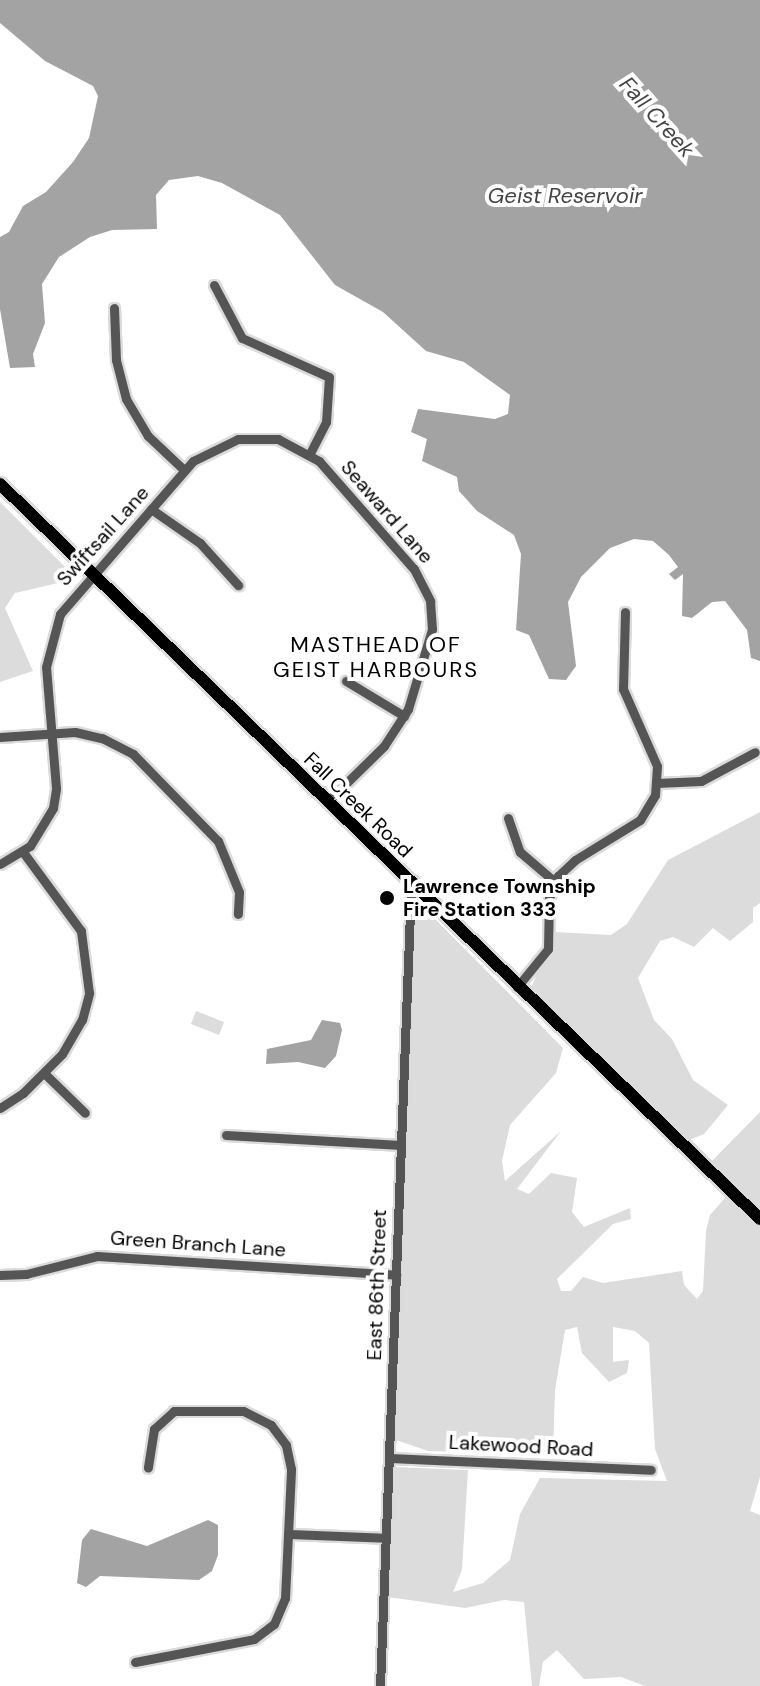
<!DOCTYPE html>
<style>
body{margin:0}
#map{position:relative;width:760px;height:1686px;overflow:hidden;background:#fff;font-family:"DM Sans",sans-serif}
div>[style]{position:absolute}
.green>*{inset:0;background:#dcdcdc}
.water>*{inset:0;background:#a3a3a3}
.roads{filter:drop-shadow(2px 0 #dbdbdb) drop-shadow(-2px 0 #dbdbdb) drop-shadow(0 2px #dbdbdb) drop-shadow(0 -2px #dbdbdb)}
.minor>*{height:9px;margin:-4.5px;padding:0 4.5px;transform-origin:4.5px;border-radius:4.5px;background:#555}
.major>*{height:12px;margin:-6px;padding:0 6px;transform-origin:6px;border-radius:6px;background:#000}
.dots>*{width:22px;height:22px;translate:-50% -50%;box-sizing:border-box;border:4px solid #fff;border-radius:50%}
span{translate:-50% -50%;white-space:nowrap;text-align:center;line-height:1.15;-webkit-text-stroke:8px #fff;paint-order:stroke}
.street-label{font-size:20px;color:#000}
.poi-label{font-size:20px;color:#000;font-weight:700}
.left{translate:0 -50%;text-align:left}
.water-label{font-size:22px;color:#444;font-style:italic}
.neighbourhood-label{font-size:22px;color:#000;letter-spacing:2px}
</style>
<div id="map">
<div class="green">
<i style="clip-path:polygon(0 502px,70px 572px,58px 583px,15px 593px,5px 608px,33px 671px,0 682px)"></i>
<i style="clip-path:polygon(760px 812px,760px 903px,753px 908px,753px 922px,730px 941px,713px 928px,694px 947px,673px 937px,660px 941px,638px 978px,654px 1020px,672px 1039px,693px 1080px,728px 1105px,704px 1134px,684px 1142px,531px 988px,555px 932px,611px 935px,627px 924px,668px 860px)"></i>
<i style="clip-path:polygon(427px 911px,563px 1048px,556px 1073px,510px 1125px,502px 1161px,505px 1181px,561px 1131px,517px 1189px,529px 1194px,551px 1173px,577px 1178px,572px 1212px,584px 1227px,630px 1208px,631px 1219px,613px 1224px,557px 1279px,561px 1291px,571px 1291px,583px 1277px,603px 1283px,682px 1271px,684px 1285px,697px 1299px,703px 1291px,706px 1231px,710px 1215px,725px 1198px,760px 1227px,760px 1477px,750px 1511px,760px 1515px,760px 1686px,645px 1686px,621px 1677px,584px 1679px,557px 1650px,543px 1662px,539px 1686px,532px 1686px,524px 1602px,504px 1600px,465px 1608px,388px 1597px,393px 1467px,468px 1470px,462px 1570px,453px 1592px,483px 1583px,510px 1560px,520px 1514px,540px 1478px,667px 1481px,655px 1449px,649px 1343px,635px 1331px,613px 1327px,613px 1362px,629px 1360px,627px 1373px,609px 1382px,582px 1353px,577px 1327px,565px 1330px,555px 1390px,553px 1455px,428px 1451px,396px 1440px,411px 966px,416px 913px)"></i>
<i style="clip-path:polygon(196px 1011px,224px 1022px,219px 1035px,191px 1024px)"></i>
<i style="clip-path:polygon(760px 1112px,760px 1213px,709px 1164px)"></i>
</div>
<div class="water">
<i style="clip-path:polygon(0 0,760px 0,760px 661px,751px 658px,747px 630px,725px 601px,712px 602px,692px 618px,682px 616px,683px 574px,675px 580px,669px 574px,678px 567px,669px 555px,653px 541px,634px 539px,610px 548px,581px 577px,568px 602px,576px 666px,566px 680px,549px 679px,529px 635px,516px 630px,521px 554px,514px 535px,477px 511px,459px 491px,457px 477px,422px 461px,427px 439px,411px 432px,418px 409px,495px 419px,508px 414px,510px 395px,464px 362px,426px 351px,383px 312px,335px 285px,280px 215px,222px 183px,198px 176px,169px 180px,156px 195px,157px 229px,112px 230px,90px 237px,59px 257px,42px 284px,45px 323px,33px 354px,35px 367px,10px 368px,0 309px,0 237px,9px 232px,23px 206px,46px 192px,73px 162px,89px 138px,98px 96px,93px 86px,45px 61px,0 23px)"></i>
<i style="clip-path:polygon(322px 1020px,340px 1023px,342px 1030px,336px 1056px,325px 1068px,298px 1062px,266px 1064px,267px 1049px,311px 1040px)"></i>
<i style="clip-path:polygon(208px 1520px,218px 1525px,218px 1555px,212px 1571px,199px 1580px,100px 1576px,86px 1587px,77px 1583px,82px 1540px,91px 1529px,147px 1546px)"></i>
</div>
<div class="roads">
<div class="minor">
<i style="left:214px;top:285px;width:60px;rotate:62.2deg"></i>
<i style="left:242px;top:338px;width:95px;rotate:24.1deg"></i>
<i style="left:329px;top:377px;width:45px;rotate:93.8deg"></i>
<i style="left:326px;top:422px;width:36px;rotate:117deg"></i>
<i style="left:114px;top:308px;width:52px;rotate:87.8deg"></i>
<i style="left:116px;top:360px;width:40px;rotate:75.6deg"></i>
<i style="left:126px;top:399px;width:43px;rotate:59.3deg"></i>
<i style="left:148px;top:436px;width:50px;rotate:43.4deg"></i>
<i style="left:151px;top:509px;width:60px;rotate:34.8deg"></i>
<i style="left:200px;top:543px;width:57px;rotate:47.9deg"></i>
<i style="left:346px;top:681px;width:68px;rotate:31.1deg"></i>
<i style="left:0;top:737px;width:75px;rotate:-3.8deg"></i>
<i style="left:75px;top:732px;width:28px;rotate:13deg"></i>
<i style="left:102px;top:738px;width:35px;rotate:27deg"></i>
<i style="left:133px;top:754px;width:122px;rotate:45.7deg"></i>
<i style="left:218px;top:841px;width:55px;rotate:67.6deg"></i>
<i style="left:239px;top:892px;width:22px;rotate:93deg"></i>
<i style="left:657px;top:783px;width:44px;rotate:-2.6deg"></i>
<i style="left:701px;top:781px;width:61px;rotate:-28.2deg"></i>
<i style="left:508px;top:818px;width:36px;rotate:71deg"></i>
<i style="left:520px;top:852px;width:46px;rotate:40.6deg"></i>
<i style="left:0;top:864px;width:35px;rotate:-31deg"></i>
<i style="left:30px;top:846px;width:44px;rotate:-58.8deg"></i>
<i style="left:53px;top:808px;width:20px;rotate:-81deg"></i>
<i style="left:56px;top:788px;width:121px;rotate:-94.7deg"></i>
<i style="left:46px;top:667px;width:55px;rotate:-75.2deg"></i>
<i style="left:60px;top:614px;width:203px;rotate:-49deg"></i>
<i style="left:193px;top:461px;width:50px;rotate:-26.1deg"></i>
<i style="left:238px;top:439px;width:40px"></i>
<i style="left:278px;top:439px;width:47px;rotate:28.2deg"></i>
<i style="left:319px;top:461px;width:144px;rotate:48.7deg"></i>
<i style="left:414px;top:569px;width:36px;rotate:63deg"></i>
<i style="left:430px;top:601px;width:28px;rotate:86deg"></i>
<i style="left:432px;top:629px;width:84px;rotate:106.7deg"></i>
<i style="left:408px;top:709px;width:44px;rotate:123deg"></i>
<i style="left:384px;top:746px;width:80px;rotate:135.5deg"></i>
<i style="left:517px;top:987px;width:49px;rotate:-50.8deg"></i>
<i style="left:548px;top:949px;width:51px;rotate:-88.9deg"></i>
<i style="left:549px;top:898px;width:24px;rotate:-68deg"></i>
<i style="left:558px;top:876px;width:23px;rotate:-43deg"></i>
<i style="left:575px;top:860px;width:76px;rotate:-31.6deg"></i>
<i style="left:640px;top:820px;width:29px;rotate:-59deg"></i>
<i style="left:655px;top:795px;width:29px;rotate:-86deg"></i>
<i style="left:657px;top:766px;width:84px;rotate:-113.8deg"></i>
<i style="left:623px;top:689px;width:77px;rotate:-88.5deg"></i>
<i style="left:44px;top:1073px;width:57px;rotate:44.3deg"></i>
<i style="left:0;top:1108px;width:27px;rotate:-33deg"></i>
<i style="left:23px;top:1093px;width:55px;rotate:-45deg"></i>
<i style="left:62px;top:1054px;width:39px;rotate:-60deg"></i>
<i style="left:82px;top:1020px;width:28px;rotate:-75deg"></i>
<i style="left:89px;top:993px;width:63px;rotate:-97.4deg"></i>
<i style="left:81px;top:931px;width:98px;rotate:-126.3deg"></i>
<i style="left:226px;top:1135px;width:175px;rotate:3.3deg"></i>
<i style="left:0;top:1275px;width:26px;rotate:-2deg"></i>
<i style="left:26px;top:1274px;width:73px;rotate:-14.2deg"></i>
<i style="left:97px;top:1256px;width:300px;rotate:3.6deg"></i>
<i style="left:389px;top:1458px;width:262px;rotate:2.6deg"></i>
<i style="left:288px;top:1534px;width:98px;rotate:2.3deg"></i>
<i style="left:135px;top:1662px;width:121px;rotate:-10.9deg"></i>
<i style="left:254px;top:1639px;width:25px;rotate:-37deg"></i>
<i style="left:274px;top:1624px;width:28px;rotate:-67deg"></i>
<i style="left:285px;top:1598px;width:129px;rotate:-87.3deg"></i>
<i style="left:291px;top:1469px;width:25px;rotate:-102deg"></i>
<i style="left:286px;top:1445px;width:25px;rotate:-127deg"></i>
<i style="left:271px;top:1425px;width:31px;rotate:-153deg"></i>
<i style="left:243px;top:1411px;width:69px;rotate:180deg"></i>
<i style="left:174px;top:1411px;width:27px;rotate:138deg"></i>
<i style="left:154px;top:1429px;width:39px;rotate:99deg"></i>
<i style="left:380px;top:1686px;width:802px;rotate:-87.78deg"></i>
</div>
<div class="major">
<i style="left:0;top:484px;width:1057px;rotate:44.04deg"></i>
</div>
</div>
<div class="dots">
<i style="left:387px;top:898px;background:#000"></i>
</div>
<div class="street-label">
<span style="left:387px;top:512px;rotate:49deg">Seaward Lane</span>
<span style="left:103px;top:536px;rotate:-48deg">Swiftsail Lane</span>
<span style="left:358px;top:805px;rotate:44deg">Fall Creek Road</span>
<span style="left:198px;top:1244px;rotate:4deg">Green Branch Lane</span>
<span style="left:377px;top:1285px;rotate:-88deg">East 86th Street</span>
<span style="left:521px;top:1446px;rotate:3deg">Lakewood Road</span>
</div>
<div class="poi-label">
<span class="left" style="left:403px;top:898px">Lawrence Township<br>Fire Station 333</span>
</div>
<div class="water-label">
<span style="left:657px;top:117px;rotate:48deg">Fall Creek</span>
<span style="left:565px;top:196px">Geist Reservoir</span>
</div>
<div class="neighbourhood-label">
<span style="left:376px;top:657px">MASTHEAD OF<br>GEIST HARBOURS</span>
</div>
</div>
